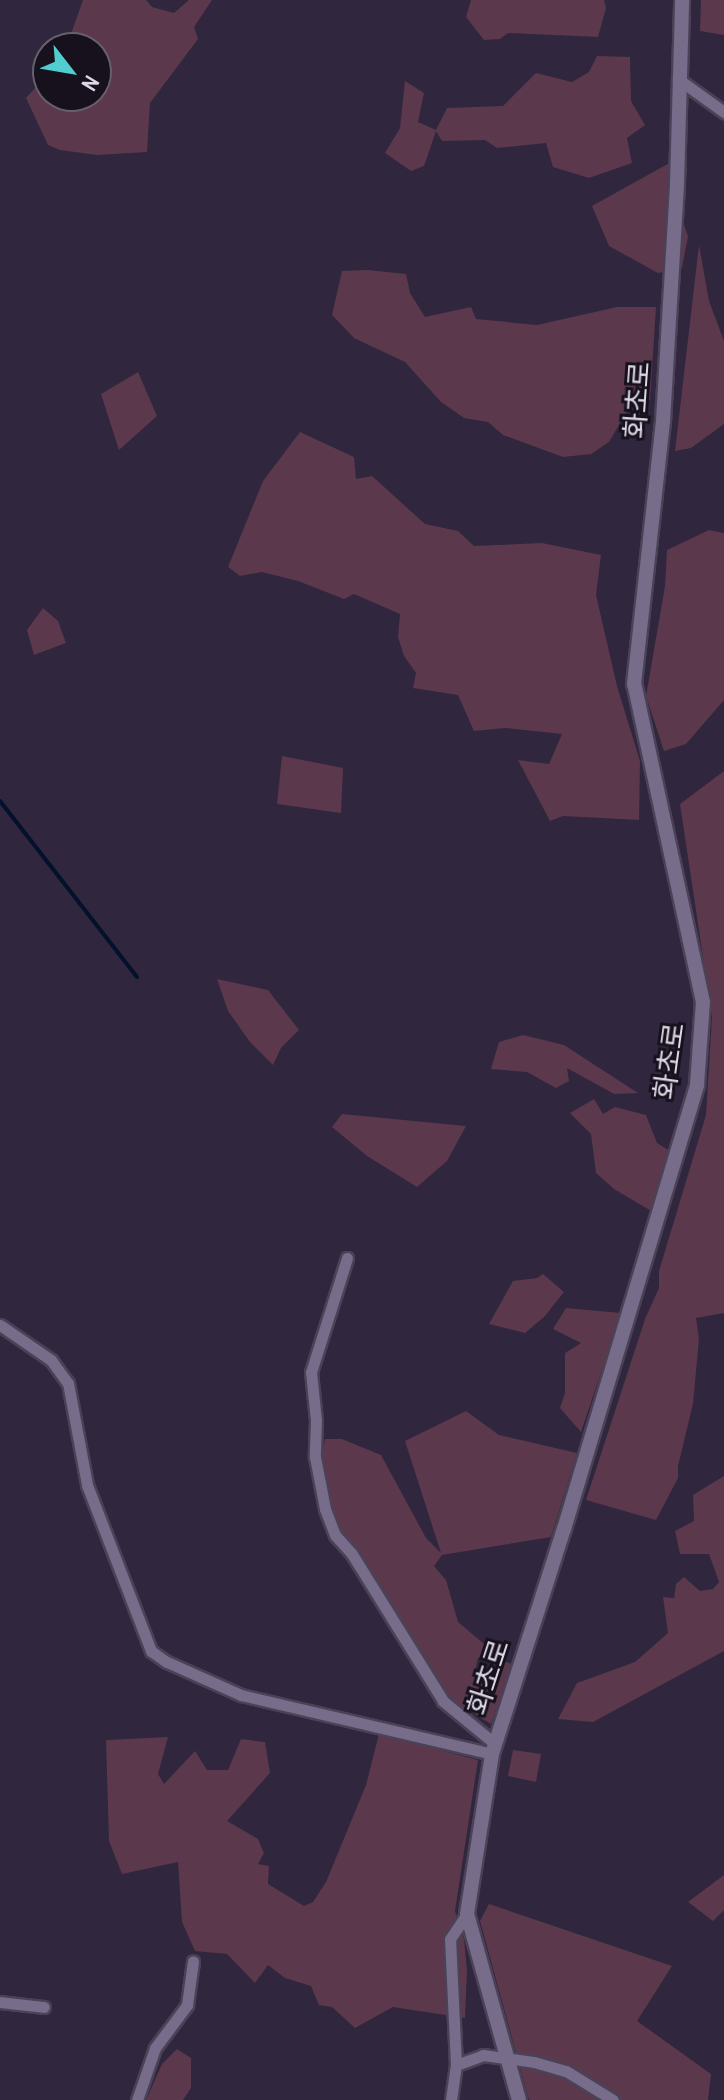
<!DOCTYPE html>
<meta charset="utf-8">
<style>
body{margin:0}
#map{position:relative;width:724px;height:2100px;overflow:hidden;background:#30263e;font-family:"Archivo Narrow","Noto Sans KR",sans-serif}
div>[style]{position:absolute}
.green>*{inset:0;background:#5b384b}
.stream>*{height:4px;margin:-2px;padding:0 2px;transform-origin:2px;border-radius:2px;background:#03112b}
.roads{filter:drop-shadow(2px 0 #4b4257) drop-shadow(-2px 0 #4b4257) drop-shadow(0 2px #4b4257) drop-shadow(0 -2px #4b4257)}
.minor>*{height:11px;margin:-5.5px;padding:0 5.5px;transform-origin:5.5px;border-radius:5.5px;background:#776c89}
.tertiary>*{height:14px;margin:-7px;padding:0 7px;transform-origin:7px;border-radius:7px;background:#776c89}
span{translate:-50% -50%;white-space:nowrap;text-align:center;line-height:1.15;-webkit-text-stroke:6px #16111c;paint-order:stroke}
.street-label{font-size:28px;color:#ddd7e7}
.north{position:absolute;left:32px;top:32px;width:80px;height:80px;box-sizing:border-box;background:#16111c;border:2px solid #66606d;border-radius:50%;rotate:121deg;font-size:22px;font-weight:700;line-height:32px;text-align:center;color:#ddd7e7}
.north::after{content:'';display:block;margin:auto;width:28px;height:36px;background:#52cdcf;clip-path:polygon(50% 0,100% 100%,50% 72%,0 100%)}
</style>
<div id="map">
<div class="green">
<i style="clip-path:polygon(83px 0,146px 0,152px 7px,174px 13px,189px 0,212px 0,194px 27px,198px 39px,150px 103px,147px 152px,97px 155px,60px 150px,48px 145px,26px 98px,36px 87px,46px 88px,48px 85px,48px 96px,96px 96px,96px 48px,66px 48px)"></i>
<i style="clip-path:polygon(471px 0,604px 0,606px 8px,598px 37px,508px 33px,500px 39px,484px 40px,466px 17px)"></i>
<i style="clip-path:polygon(701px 0,724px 0,724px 35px,700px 31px)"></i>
<i style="clip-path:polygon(597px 56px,630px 57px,631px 101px,645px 125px,627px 138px,632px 163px,589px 178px,553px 167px,546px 143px,497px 148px,485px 140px,442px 141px,436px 131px,424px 166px,411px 171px,385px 153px,400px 128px,405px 81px,424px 93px,418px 122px,436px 130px,447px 108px,503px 106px,536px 73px,572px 82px,589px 72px)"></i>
<i style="clip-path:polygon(673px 161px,670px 215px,683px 222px,688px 236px,682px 268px,658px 273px,609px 246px,592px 206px)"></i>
<i style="clip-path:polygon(699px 245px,709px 301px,724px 341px,724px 424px,691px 448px,675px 451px)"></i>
<i style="clip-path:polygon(368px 270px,406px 274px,410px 293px,425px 317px,471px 307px,476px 319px,537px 325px,617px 307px,656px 307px,650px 400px,631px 404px,609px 442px,591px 454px,563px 457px,503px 435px,488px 422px,464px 418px,441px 402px,405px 362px,354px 338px,332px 315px,342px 271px)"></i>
<i style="clip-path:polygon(138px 372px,157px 416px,119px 450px,101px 394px)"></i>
<i style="clip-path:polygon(300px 432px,354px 457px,356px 479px,372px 476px,425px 524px,458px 531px,474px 546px,542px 543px,601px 555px,596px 595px,617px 686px,640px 761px,639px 820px,563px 816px,550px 821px,518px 760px,549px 764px,562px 734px,505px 728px,474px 731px,458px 695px,413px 688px,416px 673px,404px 656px,398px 637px,400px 614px,354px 594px,344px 599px,298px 581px,262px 572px,240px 576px,228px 567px,263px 481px)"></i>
<i style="clip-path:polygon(709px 530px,724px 533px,724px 700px,686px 744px,664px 751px,646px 696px,665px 586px,667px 550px)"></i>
<i style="clip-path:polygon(43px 608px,58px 621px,66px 643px,34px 655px,27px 630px)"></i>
<i style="clip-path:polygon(282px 756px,343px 768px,341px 813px,277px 804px)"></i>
<i style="clip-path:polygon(724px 771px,724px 1313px,696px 1318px,699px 1339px,693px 1404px,678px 1466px,678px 1478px,656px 1520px,586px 1500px,645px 1319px,659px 1288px,659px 1271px,706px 1115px,712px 1017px,680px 804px)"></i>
<i style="clip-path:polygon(217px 979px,268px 990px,299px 1030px,281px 1048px,273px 1065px,250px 1042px,228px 1011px)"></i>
<i style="clip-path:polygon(523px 1035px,564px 1045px,638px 1093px,614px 1094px,567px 1068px,569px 1081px,556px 1088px,527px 1072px,491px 1069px,499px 1042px)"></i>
<i style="clip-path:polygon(594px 1099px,603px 1114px,615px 1107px,646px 1115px,657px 1143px,670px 1151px,653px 1212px,614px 1189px,596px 1173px,591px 1134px,570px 1113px)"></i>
<i style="clip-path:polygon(342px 1114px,466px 1126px,447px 1161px,417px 1187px,367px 1156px,332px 1127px)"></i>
<i style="clip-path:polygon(543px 1274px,564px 1292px,545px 1316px,525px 1333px,489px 1324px,513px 1281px,537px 1278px)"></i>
<i style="clip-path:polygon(566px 1308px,621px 1313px,581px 1432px,560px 1408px,565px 1393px,565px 1353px,581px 1343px,553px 1329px)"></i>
<i style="clip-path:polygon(466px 1411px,499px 1435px,577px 1453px,551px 1537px,442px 1555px,434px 1566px,446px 1580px,458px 1622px,496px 1654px,478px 1658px,475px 1671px,491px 1683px,502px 1661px,513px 1664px,491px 1724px,457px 1703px,437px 1683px,387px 1600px,383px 1588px,343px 1537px,333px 1517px,321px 1456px,325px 1439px,342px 1439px,381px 1455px,426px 1538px,441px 1553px,405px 1441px)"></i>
<i style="clip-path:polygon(724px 1476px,724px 1651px,593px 1722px,558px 1719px,577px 1683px,635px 1662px,668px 1633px,663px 1597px,674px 1598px,676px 1584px,684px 1577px,700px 1591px,713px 1589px,719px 1582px,709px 1554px,680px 1554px,675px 1531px,694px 1521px,693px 1495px)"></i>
<i style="clip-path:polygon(379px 1734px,478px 1760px,455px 1911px,464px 1939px,467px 1970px,465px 2018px,393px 2007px,355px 2028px,332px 2007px,319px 2005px,311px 1986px,285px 1978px,268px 1965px,255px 1983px,227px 1954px,195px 1951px,182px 1922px,178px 1862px,122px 1874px,109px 1841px,106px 1740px,168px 1737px,158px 1774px,164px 1784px,195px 1751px,207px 1770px,228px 1770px,241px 1739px,265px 1742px,270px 1773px,227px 1821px,258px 1839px,264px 1853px,258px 1864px,269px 1866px,268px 1884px,304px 1906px,313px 1902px,326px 1882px,366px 1785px)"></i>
<i style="clip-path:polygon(513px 1750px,541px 1754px,536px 1782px,508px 1776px)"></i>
<i style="clip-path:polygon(724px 1875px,724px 1910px,713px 1921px,688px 1902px)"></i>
<i style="clip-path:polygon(489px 1904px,672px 1966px,637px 2021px,711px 2074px,708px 2100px,529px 2100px,480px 1921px)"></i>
<i style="clip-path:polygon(177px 2049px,191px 2058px,191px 2088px,183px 2100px,146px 2100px,162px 2064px)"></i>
</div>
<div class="stream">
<i style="left:0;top:801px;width:223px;rotate:52.1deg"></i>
</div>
<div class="roads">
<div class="minor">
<i style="left:678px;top:79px;width:57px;rotate:35.7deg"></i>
<i style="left:347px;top:1258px;width:120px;rotate:107.5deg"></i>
<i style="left:311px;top:1372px;width:48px;rotate:84.1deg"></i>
<i style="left:316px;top:1420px;width:37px;rotate:92deg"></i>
<i style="left:315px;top:1457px;width:53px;rotate:79.1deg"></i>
<i style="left:325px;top:1509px;width:28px;rotate:69deg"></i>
<i style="left:335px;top:1535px;width:25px;rotate:48deg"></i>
<i style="left:352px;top:1554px;width:173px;rotate:58.2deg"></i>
<i style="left:443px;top:1701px;width:66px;rotate:39.5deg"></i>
<i style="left:0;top:1325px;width:62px;rotate:34.5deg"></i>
<i style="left:51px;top:1360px;width:29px;rotate:54deg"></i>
<i style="left:68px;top:1383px;width:104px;rotate:79.4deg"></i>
<i style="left:87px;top:1485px;width:178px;rotate:68.9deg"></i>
<i style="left:151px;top:1651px;width:19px;rotate:35deg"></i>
<i style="left:167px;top:1662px;width:81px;rotate:24deg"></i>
<i style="left:241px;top:1695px;width:258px;rotate:13.2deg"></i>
<i style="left:0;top:2002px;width:44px;rotate:6.5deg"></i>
<i style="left:456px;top:2065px;width:29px;rotate:-20deg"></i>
<i style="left:483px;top:2055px;width:51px;rotate:7.8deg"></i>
<i style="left:534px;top:2062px;width:33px;rotate:16deg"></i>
<i style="left:566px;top:2071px;width:55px;rotate:31.7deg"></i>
<i style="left:137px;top:2100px;width:55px;rotate:-70.9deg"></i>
<i style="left:155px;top:2048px;width:54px;rotate:-53.3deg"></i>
<i style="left:187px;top:2005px;width:44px;rotate:-82.2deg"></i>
<i style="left:451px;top:2100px;width:35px;rotate:-82deg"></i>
<i style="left:456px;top:2065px;width:126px;rotate:-92.7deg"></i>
<i style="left:450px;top:1939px;width:30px;rotate:-56deg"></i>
</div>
<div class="tertiary">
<i style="left:519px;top:2100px;width:193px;rotate:-105.6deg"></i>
<i style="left:467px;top:1914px;width:162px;rotate:-81.1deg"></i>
<i style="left:492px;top:1754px;width:236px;rotate:-72.3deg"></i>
<i style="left:564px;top:1529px;width:463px;rotate:-73.3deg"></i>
<i style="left:697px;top:1085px;width:83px;rotate:-85.9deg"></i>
<i style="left:703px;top:1002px;width:325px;rotate:-102.2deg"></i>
<i style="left:634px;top:684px;width:265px;rotate:-83.7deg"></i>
<i style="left:663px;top:421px;width:237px;rotate:-86.6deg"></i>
<i style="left:677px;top:184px;width:184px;rotate:-88.4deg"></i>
</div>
</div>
<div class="street-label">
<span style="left:637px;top:400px;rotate:-86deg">화초로</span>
<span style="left:669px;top:1061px;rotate:-82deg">화초로</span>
<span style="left:488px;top:1677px;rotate:-72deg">화초로</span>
</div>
<div class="north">N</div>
</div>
